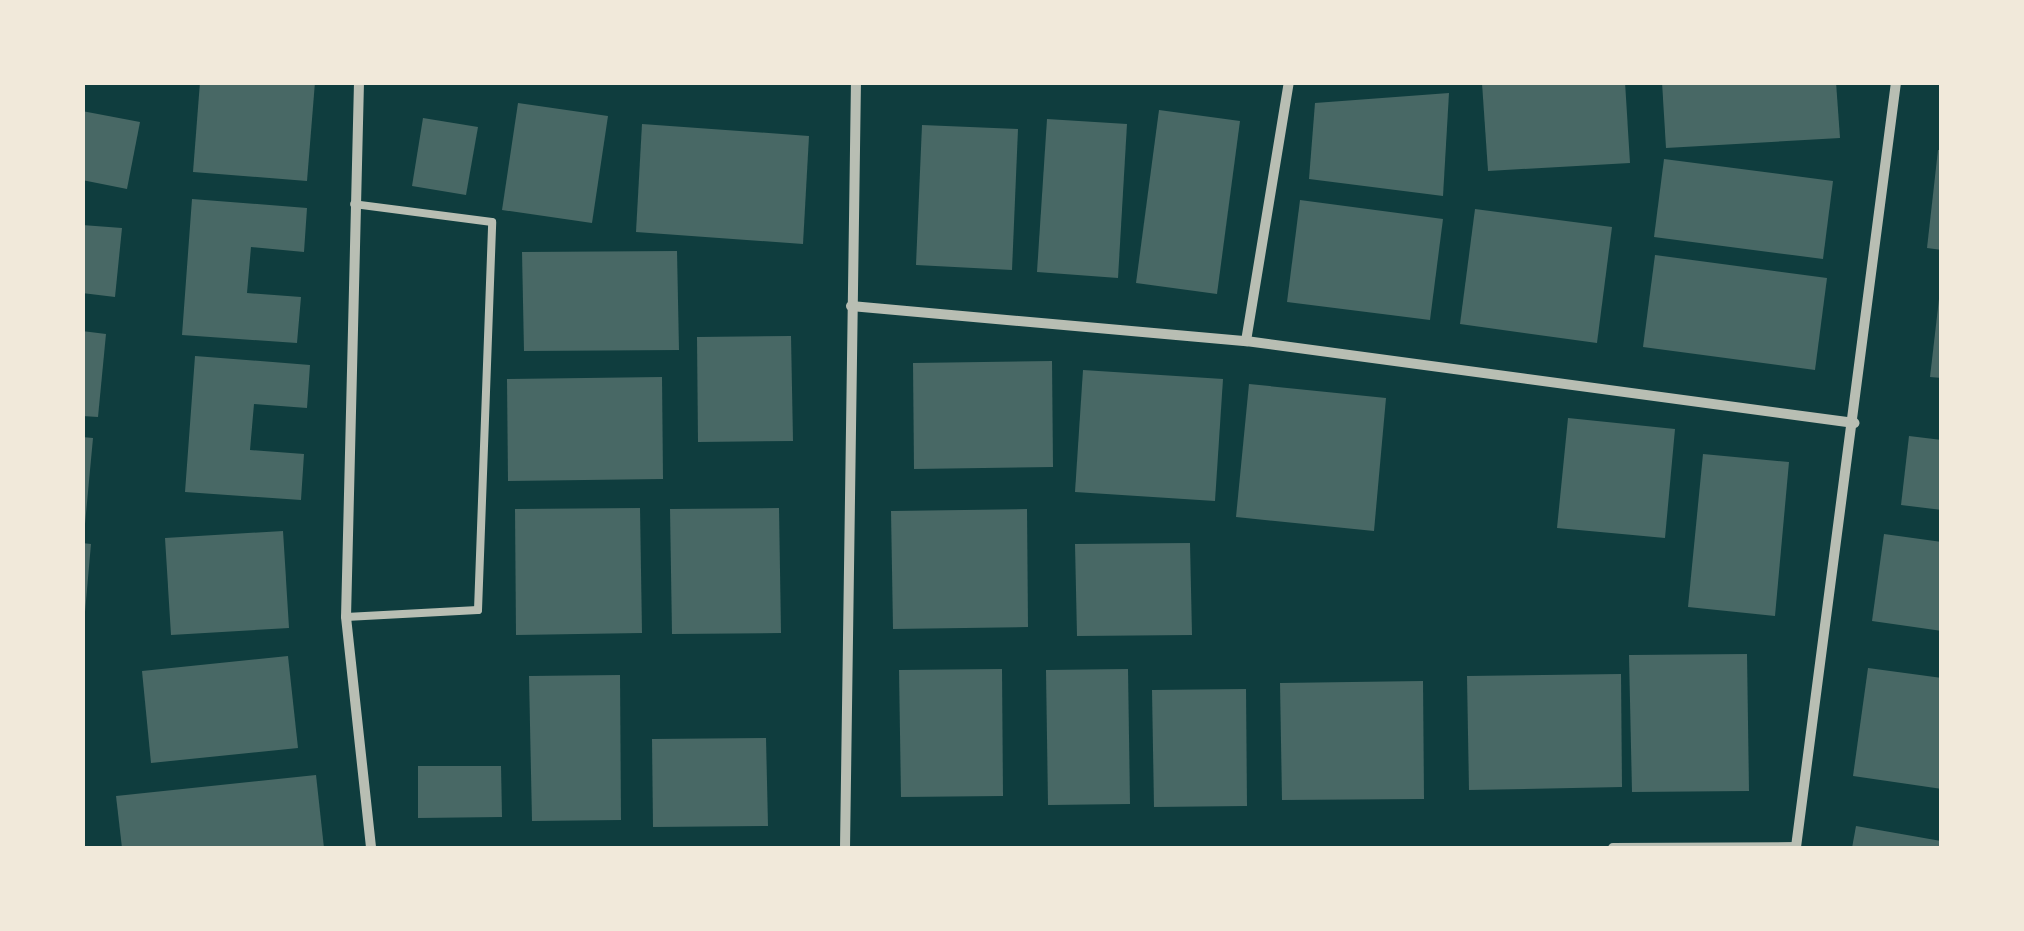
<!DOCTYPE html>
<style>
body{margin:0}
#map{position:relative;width:2024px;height:931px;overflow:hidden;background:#0f3d3e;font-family:"Noto Sans",sans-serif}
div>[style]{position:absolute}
.building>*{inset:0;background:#486865}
.service>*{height:8px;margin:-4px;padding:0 4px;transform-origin:4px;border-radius:4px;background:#b8beb3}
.minor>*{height:10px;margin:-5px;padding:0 5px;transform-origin:5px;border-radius:5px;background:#b8beb3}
span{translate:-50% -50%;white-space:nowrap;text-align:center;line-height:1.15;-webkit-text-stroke:8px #f1e9da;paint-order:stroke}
.frame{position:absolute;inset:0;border:85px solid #f1e9da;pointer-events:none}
</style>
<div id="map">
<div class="building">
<i style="clip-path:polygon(200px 82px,315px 82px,307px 181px,193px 172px)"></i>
<i style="clip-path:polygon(1625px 82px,1630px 163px,1488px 171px,1482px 83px)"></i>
<i style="clip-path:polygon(1662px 82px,1836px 82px,1840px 138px,1666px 148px)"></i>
<i style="clip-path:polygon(1449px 93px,1443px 196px,1309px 179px,1315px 103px)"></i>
<i style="clip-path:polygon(518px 103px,608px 116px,592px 223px,502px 210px)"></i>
<i style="clip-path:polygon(1159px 110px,1240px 121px,1217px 294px,1136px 283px)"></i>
<i style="clip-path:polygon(82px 111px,140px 122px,127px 189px,82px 180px)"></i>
<i style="clip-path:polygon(423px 118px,478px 127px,466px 195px,412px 186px)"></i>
<i style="clip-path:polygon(1047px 119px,1127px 124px,1118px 278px,1037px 272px)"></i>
<i style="clip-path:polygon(642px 124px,809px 136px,803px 244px,636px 232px)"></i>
<i style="clip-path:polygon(922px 125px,1018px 129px,1012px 270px,916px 265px)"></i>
<i style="clip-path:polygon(1938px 150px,1942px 150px,1942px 250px,1927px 248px)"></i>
<i style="clip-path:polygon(1664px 159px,1833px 181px,1823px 259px,1654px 237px)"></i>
<i style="clip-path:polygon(192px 199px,307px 208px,304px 252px,251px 247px,247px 293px,301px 297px,297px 343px,182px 335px)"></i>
<i style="clip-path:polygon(1300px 200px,1443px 219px,1430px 320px,1287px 302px)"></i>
<i style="clip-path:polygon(1475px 209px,1612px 227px,1597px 343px,1460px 324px)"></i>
<i style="clip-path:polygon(82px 225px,122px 228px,115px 297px,82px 293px)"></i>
<i style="clip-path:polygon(677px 251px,679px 350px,524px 351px,522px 252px)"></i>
<i style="clip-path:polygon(1655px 255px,1827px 278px,1815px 370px,1643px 347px)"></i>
<i style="clip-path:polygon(1939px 299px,1942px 300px,1942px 378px,1930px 377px)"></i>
<i style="clip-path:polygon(82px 331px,106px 334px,98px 417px,82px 416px)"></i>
<i style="clip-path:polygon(791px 336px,793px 441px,698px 442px,697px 337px)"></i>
<i style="clip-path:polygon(195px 356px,310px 365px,307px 408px,254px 404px,250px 450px,304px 454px,301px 500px,185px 492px)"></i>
<i style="clip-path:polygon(1052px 361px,1053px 467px,914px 469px,913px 363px)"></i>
<i style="clip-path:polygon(1083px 370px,1223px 379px,1215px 501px,1075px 492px)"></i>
<i style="clip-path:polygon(662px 377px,663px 479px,508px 481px,507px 379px)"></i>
<i style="clip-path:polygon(1249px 384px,1386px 398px,1374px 531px,1236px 517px)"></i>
<i style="clip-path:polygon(1568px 418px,1675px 429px,1665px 538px,1557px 528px)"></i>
<i style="clip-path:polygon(1909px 436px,1942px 440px,1942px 510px,1901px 505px)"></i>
<i style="clip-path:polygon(82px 437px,93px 438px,85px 524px,82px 523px)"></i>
<i style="clip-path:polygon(1703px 454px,1789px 462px,1775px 616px,1688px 607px)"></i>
<i style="clip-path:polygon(640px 508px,642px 633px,516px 635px,515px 509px)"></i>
<i style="clip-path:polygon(779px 508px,781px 633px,672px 634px,670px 509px)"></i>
<i style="clip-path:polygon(1027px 509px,1028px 627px,893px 629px,891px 511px)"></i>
<i style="clip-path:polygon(283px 531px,289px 628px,171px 635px,165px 538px)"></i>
<i style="clip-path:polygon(1884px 534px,1942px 542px,1942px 631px,1872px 621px)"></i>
<i style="clip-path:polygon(82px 543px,91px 544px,85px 612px,82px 611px)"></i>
<i style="clip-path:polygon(1190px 543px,1192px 635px,1077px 636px,1075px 544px)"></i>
<i style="clip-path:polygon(1747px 654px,1749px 791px,1632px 792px,1629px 655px)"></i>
<i style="clip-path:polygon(288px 656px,298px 748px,151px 763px,142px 671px)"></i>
<i style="clip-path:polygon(1868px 668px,1942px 678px,1942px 789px,1853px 776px)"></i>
<i style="clip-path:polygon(1002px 669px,1003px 796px,901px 797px,899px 670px)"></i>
<i style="clip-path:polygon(1128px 669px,1130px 804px,1048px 805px,1046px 670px)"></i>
<i style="clip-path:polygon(1621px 674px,1622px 787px,1469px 790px,1467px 676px)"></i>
<i style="clip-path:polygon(620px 675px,621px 820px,532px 821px,529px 676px)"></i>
<i style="clip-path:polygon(1423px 681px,1424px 799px,1282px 800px,1280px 683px)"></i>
<i style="clip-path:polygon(1246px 689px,1247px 806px,1154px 807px,1152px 690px)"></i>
<i style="clip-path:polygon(766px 738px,768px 826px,653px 827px,652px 739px)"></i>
<i style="clip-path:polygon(418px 766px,501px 766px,502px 817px,418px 818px)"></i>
<i style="clip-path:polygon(316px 775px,324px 848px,122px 848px,116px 796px)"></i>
<i style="clip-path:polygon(1856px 826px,1941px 841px,1939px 848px,1852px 848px)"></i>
</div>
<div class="service">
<i style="left:346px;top:617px;width:132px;rotate:-3deg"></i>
<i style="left:478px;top:610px;width:388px;rotate:-87.9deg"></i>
<i style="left:492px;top:222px;width:139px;rotate:-172.6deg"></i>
</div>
<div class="minor">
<i style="left:359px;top:82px;width:535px;rotate:91.39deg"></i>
<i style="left:346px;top:617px;width:232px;rotate:83.8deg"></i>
<i style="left:851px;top:306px;width:397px;rotate:5.1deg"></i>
<i style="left:1246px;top:341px;width:614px;rotate:7.68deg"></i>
<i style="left:1246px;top:341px;width:263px;rotate:-80.6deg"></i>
<i style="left:845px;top:848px;width:766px;rotate:-89.18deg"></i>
<i style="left:1613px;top:848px;width:183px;rotate:-0.3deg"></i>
<i style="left:1796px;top:847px;width:772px;rotate:-82.55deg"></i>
</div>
<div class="frame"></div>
</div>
